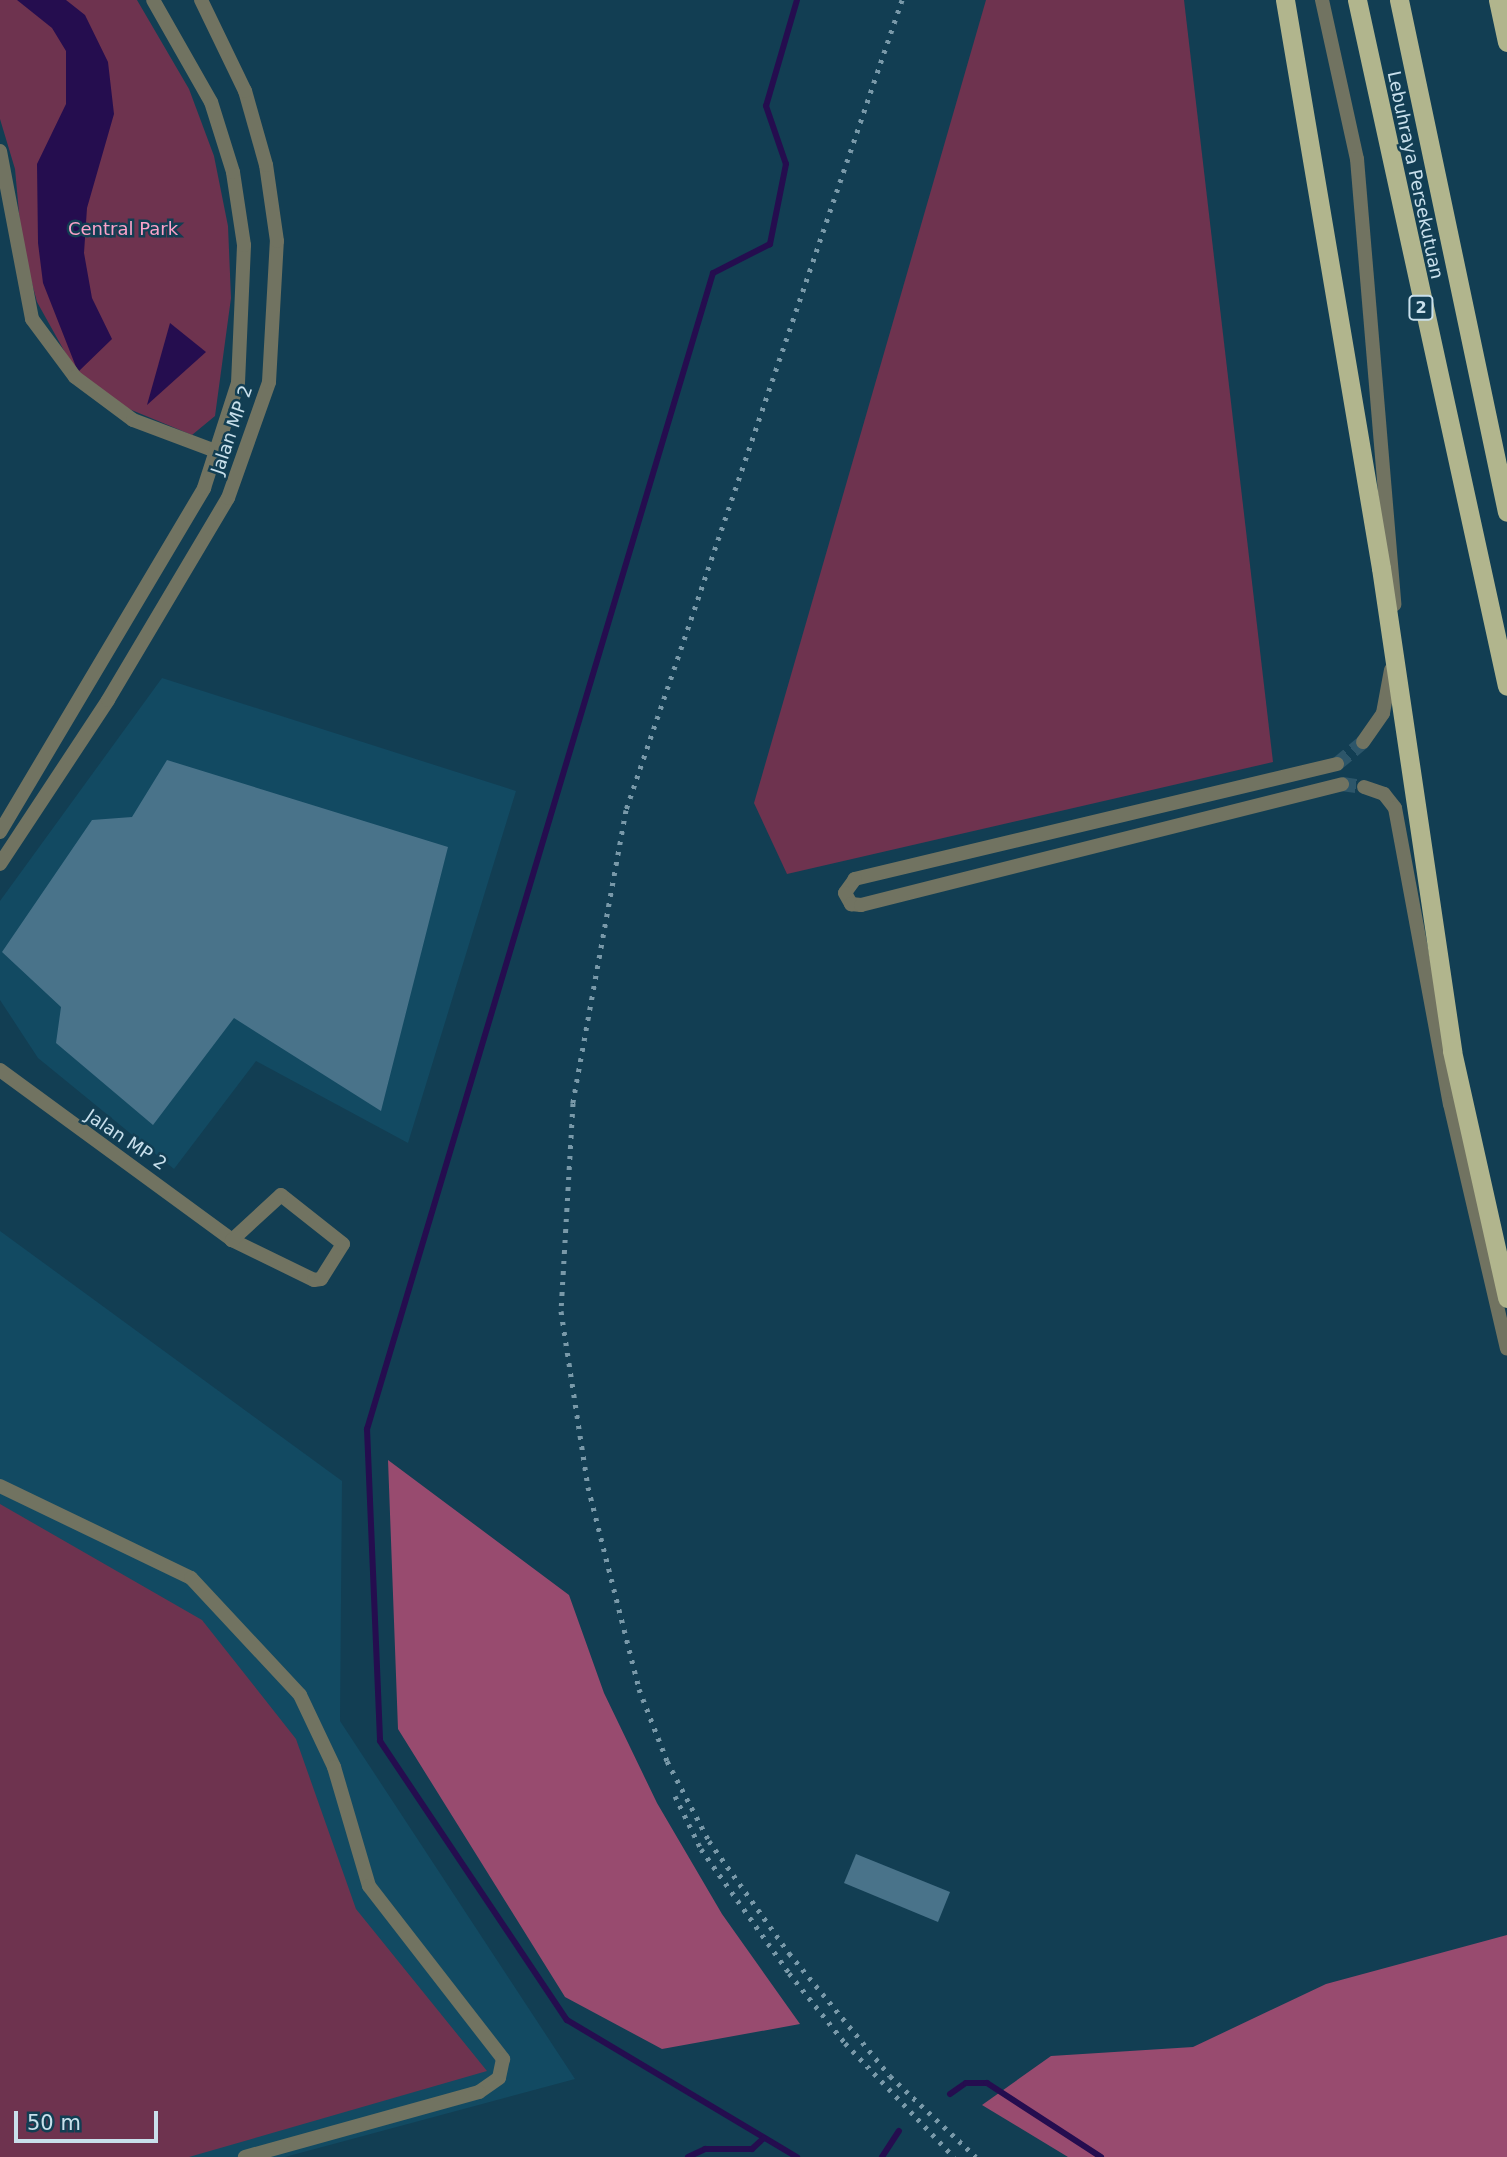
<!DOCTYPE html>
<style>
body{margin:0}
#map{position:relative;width:1507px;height:2157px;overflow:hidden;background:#123e53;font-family:"DejaVu Sans",sans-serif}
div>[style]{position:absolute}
.built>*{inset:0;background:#124a62}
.green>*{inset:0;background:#6e334f}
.forest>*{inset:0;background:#984b6f}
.water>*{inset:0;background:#250d4f}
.stream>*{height:6px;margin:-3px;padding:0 3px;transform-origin:3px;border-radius:3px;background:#250d4f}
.building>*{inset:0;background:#49738a}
.minor-tunnel>*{height:14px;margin-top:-7px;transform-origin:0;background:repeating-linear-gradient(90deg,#2d566a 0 14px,transparent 0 21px)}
.minor>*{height:14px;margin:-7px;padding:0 7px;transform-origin:7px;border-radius:7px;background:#717361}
.trunk>*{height:19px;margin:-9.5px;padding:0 9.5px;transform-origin:9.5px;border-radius:9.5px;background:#b1b58d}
.rail>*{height:5px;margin-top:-2.5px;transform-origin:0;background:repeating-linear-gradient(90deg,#7999a9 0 3.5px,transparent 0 10.5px)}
.trunk-bridge>*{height:19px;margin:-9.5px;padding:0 9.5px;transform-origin:9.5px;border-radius:9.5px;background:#b1b58d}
span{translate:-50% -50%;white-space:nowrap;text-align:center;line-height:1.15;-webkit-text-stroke:5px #123e53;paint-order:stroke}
.shield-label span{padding:2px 5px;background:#123e53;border:2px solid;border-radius:5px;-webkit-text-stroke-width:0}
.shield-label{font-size:16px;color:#c9e0ec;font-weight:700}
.street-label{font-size:18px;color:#c9e0ec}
.park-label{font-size:18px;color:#fba3c9}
.scale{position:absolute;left:14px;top:2111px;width:144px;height:32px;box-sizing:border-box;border:4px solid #c9e0ec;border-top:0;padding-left:9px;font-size:21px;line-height:24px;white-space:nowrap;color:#c9e0ec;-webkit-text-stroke:5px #123e53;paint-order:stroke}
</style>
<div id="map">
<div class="built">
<i style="clip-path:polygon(162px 678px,516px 791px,408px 1143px,256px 1061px,174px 1169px,38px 1058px,0 1000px,0 901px)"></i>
<i style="clip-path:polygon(0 1231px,342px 1481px,340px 1721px,575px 2079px,285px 2157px,0 2157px)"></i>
</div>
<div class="green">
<i style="clip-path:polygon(0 0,137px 0,189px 89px,214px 156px,228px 226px,231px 298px,215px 416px,192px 435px,117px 404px,76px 372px,37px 302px,22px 246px,15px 169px,0 119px)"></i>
<i style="clip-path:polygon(986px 0,1184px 0,1273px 762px,787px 874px,754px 803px)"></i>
<i style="clip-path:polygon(0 1504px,202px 1620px,296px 1739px,356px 1909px,487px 2071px,189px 2157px,0 2157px)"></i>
</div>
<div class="forest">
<i style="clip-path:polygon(388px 1460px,569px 1595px,604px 1693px,657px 1803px,722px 1914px,800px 2024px,662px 2049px,565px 1997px,398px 1729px)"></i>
<i style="clip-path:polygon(1507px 1935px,1507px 2157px,1068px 2157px,982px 2105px,1051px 2056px,1193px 2047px,1326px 1984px)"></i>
</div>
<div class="water">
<i style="clip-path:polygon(17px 0,66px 0,85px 15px,108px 62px,114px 114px,87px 208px,84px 253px,92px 298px,112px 339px,78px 372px,43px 283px,38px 243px,37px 164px,66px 104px,66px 51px,52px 28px)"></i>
<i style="clip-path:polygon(170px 323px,206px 352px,147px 405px)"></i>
</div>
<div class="stream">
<i style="left:797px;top:0;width:110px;rotate:106.3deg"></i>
<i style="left:766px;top:106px;width:61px;rotate:71deg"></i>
<i style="left:786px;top:164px;width:82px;rotate:101.3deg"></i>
<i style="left:770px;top:244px;width:64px;rotate:153deg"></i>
<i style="left:713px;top:273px;width:1207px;rotate:106.66deg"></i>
<i style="left:367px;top:1429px;width:312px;rotate:87.6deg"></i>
<i style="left:380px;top:1741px;width:336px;rotate:56.2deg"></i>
<i style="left:567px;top:2020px;width:268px;rotate:30.8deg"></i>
<i style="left:950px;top:2094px;width:19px;rotate:-35deg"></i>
<i style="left:966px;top:2083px;width:21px"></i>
<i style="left:987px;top:2083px;width:136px;rotate:33deg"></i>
<i style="left:688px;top:2157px;width:19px;rotate:-25deg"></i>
<i style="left:705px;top:2149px;width:47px"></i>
<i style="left:752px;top:2149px;width:16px;rotate:-43deg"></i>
<i style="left:882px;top:2157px;width:31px;rotate:-57deg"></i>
</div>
<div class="building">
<i style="clip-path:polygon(167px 760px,448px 847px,381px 1111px,234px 1018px,153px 1125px,56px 1043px,61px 1007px,2px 952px,92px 820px,132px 817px)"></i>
<i style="clip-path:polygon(856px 1854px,950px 1892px,938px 1922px,844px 1883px)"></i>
</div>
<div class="minor-tunnel">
<i style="left:1337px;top:764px;width:34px;rotate:-40deg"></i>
<i style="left:1342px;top:784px;width:22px;rotate:8deg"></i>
</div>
<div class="minor">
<i style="left:1322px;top:0;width:163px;rotate:77.6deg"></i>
<i style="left:1357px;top:159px;width:447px;rotate:85.2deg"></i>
<i style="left:0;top:151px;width:171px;rotate:79.2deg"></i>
<i style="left:32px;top:319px;width:72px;rotate:53.4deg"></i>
<i style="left:75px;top:377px;width:72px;rotate:36.6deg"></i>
<i style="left:133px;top:420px;width:91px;rotate:20.6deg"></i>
<i style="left:1363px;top:742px;width:35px;rotate:-55deg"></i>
<i style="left:1383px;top:713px;width:44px;rotate:-79.5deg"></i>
<i style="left:1337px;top:764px;width:496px;rotate:166.6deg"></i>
<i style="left:855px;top:879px;width:17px;rotate:126deg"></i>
<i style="left:845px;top:893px;width:13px;rotate:61deg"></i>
<i style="left:851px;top:904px;width:10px;rotate:6deg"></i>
<i style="left:861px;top:905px;width:496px;rotate:-14.1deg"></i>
<i style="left:1364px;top:787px;width:21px;rotate:19deg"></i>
<i style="left:1384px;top:794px;width:18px;rotate:52deg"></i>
<i style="left:1395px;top:808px;width:301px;rotate:79.5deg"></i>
<i style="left:1450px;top:1104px;width:251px;rotate:76.9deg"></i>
<i style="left:0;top:832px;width:400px;rotate:-59.3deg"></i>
<i style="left:204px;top:488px;width:110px;rotate:-72.1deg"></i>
<i style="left:238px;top:383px;width:138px;rotate:-87.5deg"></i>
<i style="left:244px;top:245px;width:74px;rotate:-98.6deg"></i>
<i style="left:233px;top:172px;width:73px;rotate:-107.4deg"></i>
<i style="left:211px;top:102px;width:117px;rotate:-119.6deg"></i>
<i style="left:0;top:864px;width:196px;rotate:-56.6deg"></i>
<i style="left:108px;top:700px;width:235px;rotate:-59.3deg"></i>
<i style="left:228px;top:498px;width:123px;rotate:-70.5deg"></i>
<i style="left:269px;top:382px;width:141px;rotate:-86.8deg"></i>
<i style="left:277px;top:241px;width:77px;rotate:-98.2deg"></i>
<i style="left:266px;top:165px;width:77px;rotate:-105.8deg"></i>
<i style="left:245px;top:91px;width:101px;rotate:-115.8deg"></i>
<i style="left:0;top:1070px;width:288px;rotate:36.2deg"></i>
<i style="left:232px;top:1240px;width:91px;rotate:26deg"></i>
<i style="left:314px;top:1280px;width:7px;rotate:-8deg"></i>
<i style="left:321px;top:1279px;width:41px;rotate:-57.8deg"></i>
<i style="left:343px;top:1244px;width:79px;rotate:-141.7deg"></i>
<i style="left:281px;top:1195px;width:67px;rotate:137.4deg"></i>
<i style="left:0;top:1486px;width:212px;rotate:25.7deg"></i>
<i style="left:191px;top:1578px;width:160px;rotate:47deg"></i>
<i style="left:300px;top:1695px;width:80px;rotate:64.7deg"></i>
<i style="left:334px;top:1767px;width:124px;rotate:73.6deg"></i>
<i style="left:369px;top:1886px;width:219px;rotate:52.2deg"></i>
<i style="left:503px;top:2059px;width:19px;rotate:102deg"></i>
<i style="left:499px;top:2078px;width:24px;rotate:145deg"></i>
<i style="left:479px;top:2092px;width:243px;rotate:164.5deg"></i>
</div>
<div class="trunk">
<i style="left:1357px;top:0;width:702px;rotate:77.67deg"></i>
<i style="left:1399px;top:0;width:523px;rotate:78.09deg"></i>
<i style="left:1498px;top:0;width:43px;rotate:77.9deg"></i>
</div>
<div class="rail">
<i style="left:902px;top:0;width:856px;rotate:108.82deg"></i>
<i style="left:626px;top:810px;width:298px;rotate:100.3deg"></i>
<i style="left:573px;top:1103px;width:208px;rotate:93.3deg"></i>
<i style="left:561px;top:1311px;width:178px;rotate:81.3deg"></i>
<i style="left:588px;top:1487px;width:208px;rotate:75.8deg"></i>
<i style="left:639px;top:1689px;width:77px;rotate:68.7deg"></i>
<i style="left:667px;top:1761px;width:90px;rotate:62.3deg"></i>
<i style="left:709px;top:1841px;width:138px;rotate:54.5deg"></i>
<i style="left:789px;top:1953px;width:159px;rotate:50.6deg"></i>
<i style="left:890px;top:2076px;width:118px;rotate:43.3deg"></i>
<i style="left:675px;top:1796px;width:59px;rotate:63.9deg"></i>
<i style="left:701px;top:1849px;width:152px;rotate:54.6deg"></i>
<i style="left:789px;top:1973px;width:90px;rotate:51.3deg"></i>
<i style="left:845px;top:2043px;width:158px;rotate:46.3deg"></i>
</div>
<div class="trunk-bridge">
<i style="left:1285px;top:0;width:576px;rotate:80.41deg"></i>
<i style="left:1381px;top:568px;width:488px;rotate:81.6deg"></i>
<i style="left:1452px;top:1051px;width:253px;rotate:77.4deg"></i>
</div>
<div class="shield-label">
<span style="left:1421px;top:308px">2</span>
</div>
<div class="street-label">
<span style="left:1415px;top:175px;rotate:78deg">Lebuhraya Persekutuan</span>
<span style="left:232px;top:430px;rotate:-71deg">Jalan MP 2</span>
<span style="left:126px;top:1140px;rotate:34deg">Jalan MP 2</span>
</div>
<div class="park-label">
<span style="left:123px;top:229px">Central Park</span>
</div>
<div class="scale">50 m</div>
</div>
